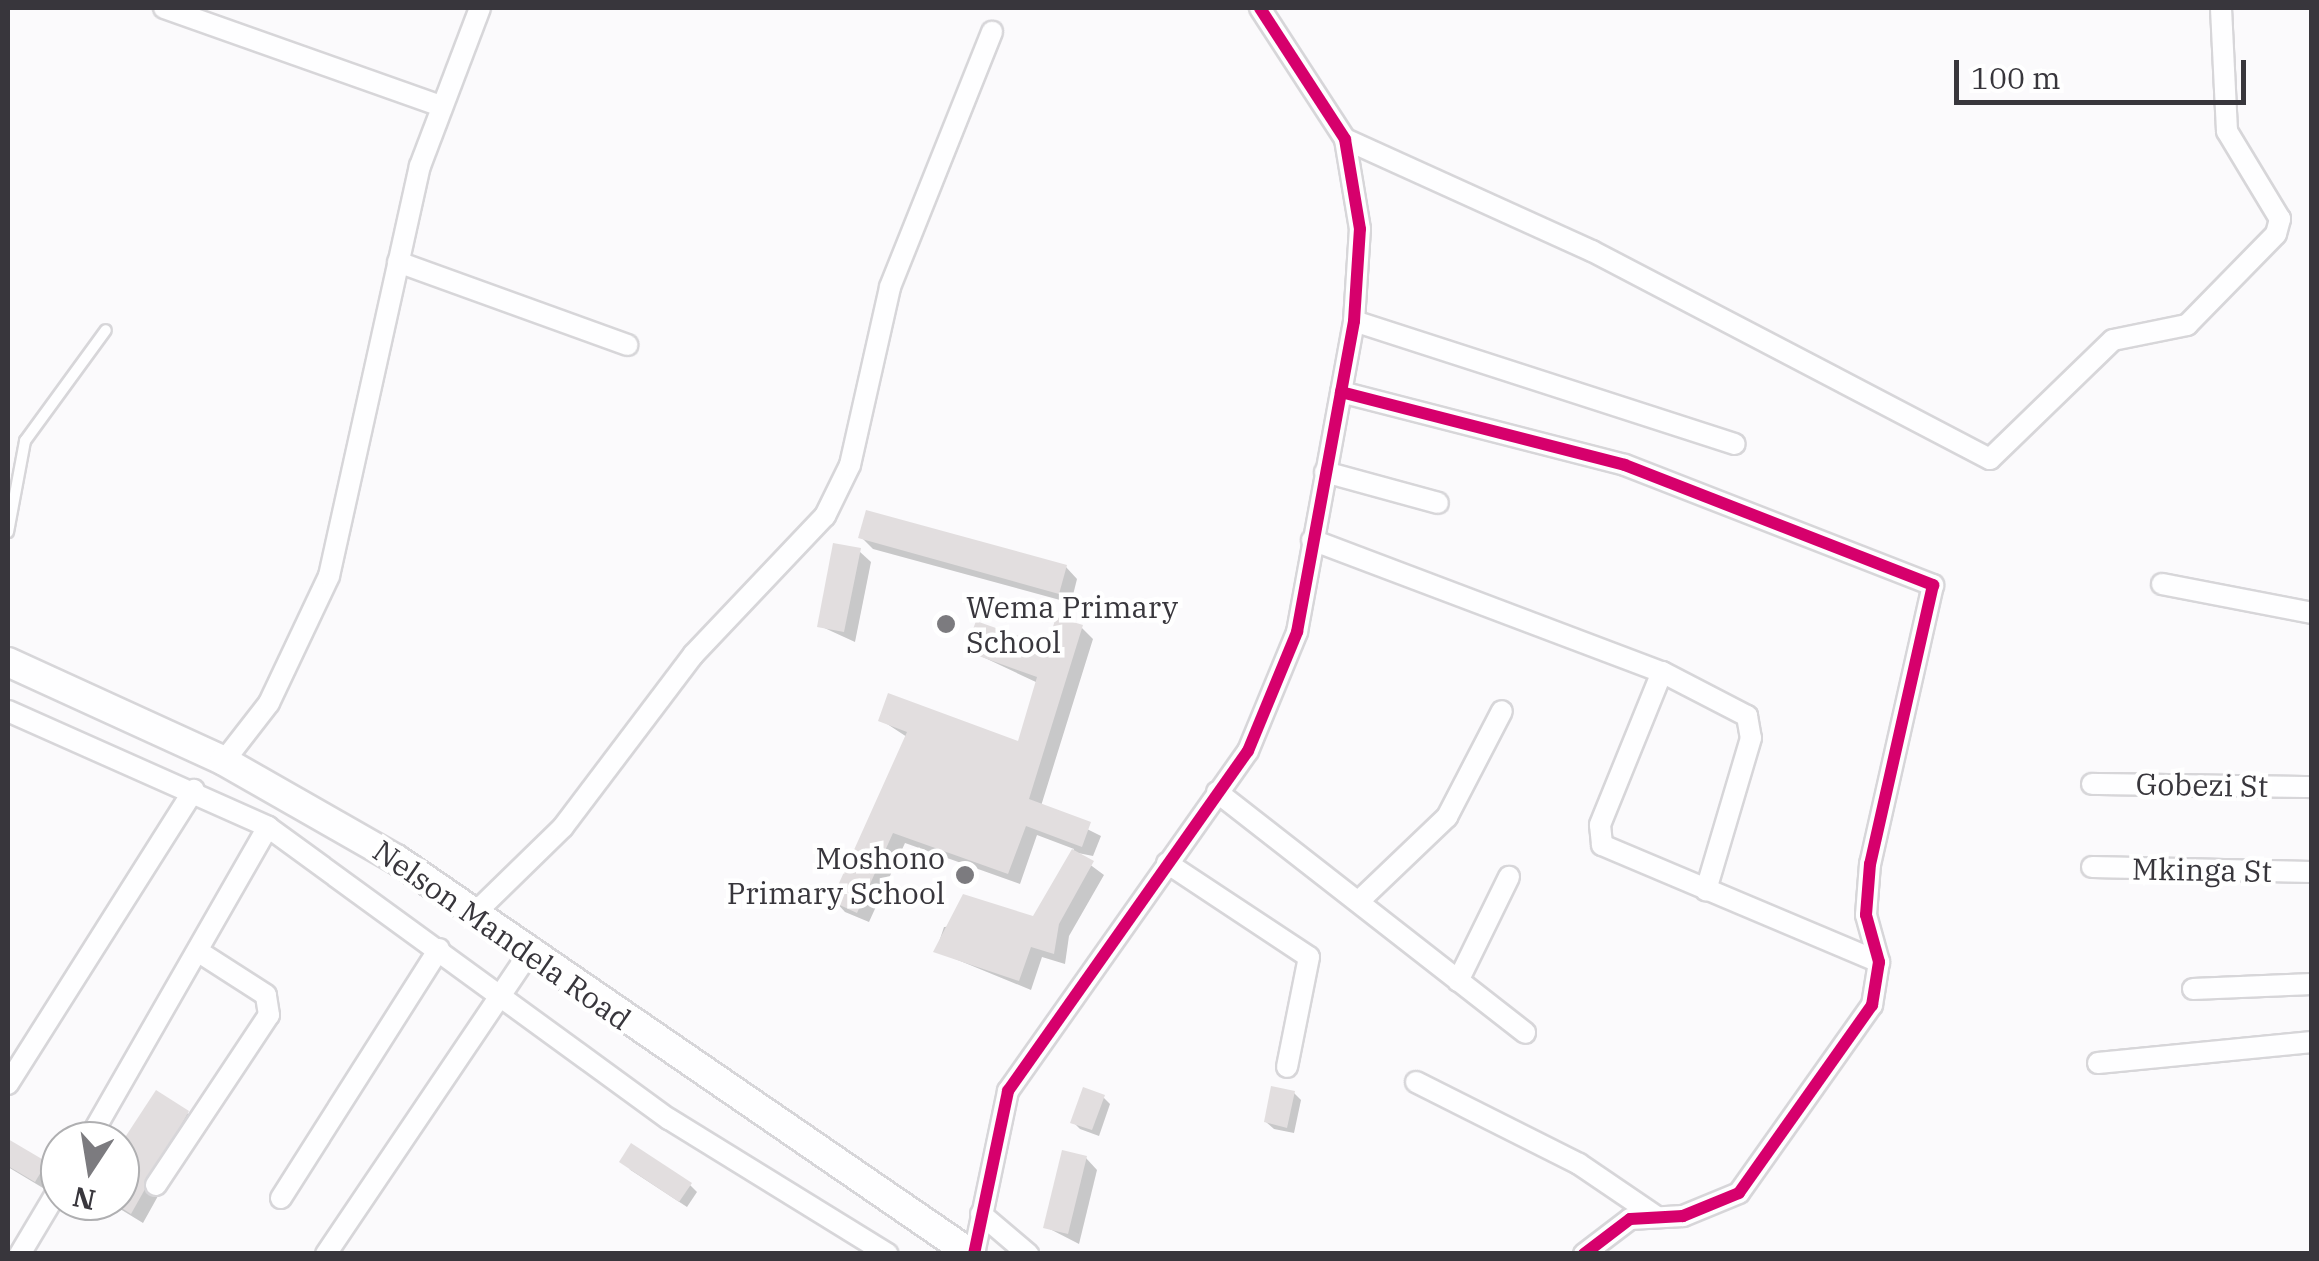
<!DOCTYPE html>
<style>
body{margin:0}
#map{position:relative;width:2319px;height:1261px;overflow:hidden;background:#fbfafc;font-family:"IBM Plex Serif",serif}
div>[style]{position:absolute}
.shadow>*{inset:0;background:#0003}
.building>*{inset:0;background:#e2dedf}
.roads{filter:drop-shadow(2px 0 #d7d6d9) drop-shadow(-2px 0 #d7d6d9) drop-shadow(0 2px #d7d6d9) drop-shadow(0 -2px #d7d6d9)}
.service>*{height:10px;margin:-5px;padding:0 5px;transform-origin:5px;border-radius:5px;background:#fefeff}
.minor>*{height:20px;margin:-10px;padding:0 10px;transform-origin:10px;border-radius:10px;background:#fefeff}
.secondary>*{height:28px;margin:-14px;padding:0 14px;transform-origin:14px;border-radius:14px;background:#fefeff}
.cycleway>*{height:12px;margin:-6px;padding:0 6px;transform-origin:6px;border-radius:6px;background:#d6006c}
.dots>*{width:28px;height:28px;translate:-50% -50%;box-sizing:border-box;border:5px solid #fff;border-radius:50%}
span{translate:-50% -50%;white-space:nowrap;text-align:center;line-height:1.15;-webkit-text-stroke:9px #fff;paint-order:stroke}
.poi-label{font-size:30px;color:#38363c}
.left{translate:0 -50%;text-align:left}
.right{translate:-100% -50%;text-align:right}
.street-label{font-size:30px;color:#38363c}
.frame{position:absolute;inset:0;border:10px solid #38363c;pointer-events:none}
.north{position:absolute;left:40px;top:1121px;width:100px;height:100px;box-sizing:border-box;background:#fff;border:2px solid #afafb1;border-radius:50%;rotate:192deg;font-size:28px;font-weight:700;line-height:40px;text-align:center;color:#38363c}
.north::after{content:'';display:block;margin:auto;width:35px;height:45px;background:#7c7b7f;clip-path:polygon(50% 0,100% 100%,50% 72%,0 100%)}
.scale{position:absolute;left:1954px;top:60px;width:292px;height:45px;box-sizing:border-box;border:5px solid #38363c;border-top:0;padding-left:12px;font-size:30px;line-height:35px;white-space:nowrap;color:#38363c;-webkit-text-stroke:8px #fff;paint-order:stroke}
</style>
<div id="map">
<div class="shadow">
<i style="clip-path:polygon(861px 537px,1066px 567px,1077px 579px,1071px 603px,873px 549px)"></i>
<i style="clip-path:polygon(859px 551px,871px 562px,855px 642px,820px 626px)"></i>
<i style="clip-path:polygon(1081px 627px,1093px 639px,1041px 806px,1101px 836px,1093px 856px,1073px 852px,1104px 875px,1069px 936px,1065px 964px,1042px 957px,1031px 990px,936px 951px,944px 927px,1035px 919px,1074px 849px,1037px 835px,1020px 884px,905px 843px,869px 922px,845px 912px,834px 900px,907px 737px,881px 720px,1019px 744px,1038px 683px,968px 650px,1048px 650px)"></i>
<i style="clip-path:polygon(1294px 1093px,1301px 1100px,1294px 1133px,1274px 1129px,1266px 1122px)"></i>
<i style="clip-path:polygon(1103px 1097px,1110px 1104px,1099px 1136px,1080px 1129px,1073px 1122px)"></i>
<i style="clip-path:polygon(187px 1113px,198px 1124px,143px 1223px,107px 1201px,120px 1201px,120px 1150px)"></i>
<i style="clip-path:polygon(8px 1142px,53px 1172px,43px 1188px,8px 1167px)"></i>
<i style="clip-path:polygon(1086px 1158px,1097px 1170px,1079px 1244px,1046px 1227px)"></i>
<i style="clip-path:polygon(629px 1169px,690px 1185px,697px 1192px,687px 1207px)"></i>
</div>
<div class="building">
<i style="clip-path:polygon(866px 510px,1067px 565px,1059px 594px,858px 538px)"></i>
<i style="clip-path:polygon(833px 543px,861px 548px,844px 632px,817px 627px)"></i>
<i style="clip-path:polygon(1056px 617px,1083px 625px,1029px 799px,1091px 822px,1082px 847px,1026px 826px,1008px 874px,893px 833px,857px 913px,831px 901px,907px 732px,878px 721px,888px 693px,1018px 741px,1037px 677px,965px 651px,976px 621px,1047px 646px)"></i>
<i style="clip-path:polygon(1072px 849px,1094px 861px,1059px 924px,1054px 954px,1031px 947px,1019px 981px,933px 952px,963px 894px,1033px 916px)"></i>
<i style="clip-path:polygon(1271px 1086px,1295px 1091px,1287px 1128px,1264px 1122px)"></i>
<i style="clip-path:polygon(1083px 1087px,1105px 1095px,1092px 1130px,1070px 1123px)"></i>
<i style="clip-path:polygon(156px 1090px,189px 1111px,131px 1214px,120px 1207px,120px 1145px)"></i>
<i style="clip-path:polygon(8px 1139px,47px 1162px,35px 1182px,8px 1166px)"></i>
<i style="clip-path:polygon(631px 1143px,692px 1183px,679px 1202px,619px 1162px)"></i>
<i style="clip-path:polygon(1062px 1150px,1087px 1156px,1068px 1234px,1043px 1228px)"></i>
</div>
<div class="roads">
<div class="service">
<i style="left:8px;top:532px;width:93px;rotate:-79.4deg"></i>
<i style="left:25px;top:441px;width:137px;rotate:-53.9deg"></i>
</div>
<div class="minor">
<i style="left:164px;top:8px;width:293px;rotate:19.5deg"></i>
<i style="left:1345px;top:139px;width:271px;rotate:24.4deg"></i>
<i style="left:1592px;top:251px;width:449px;rotate:27.6deg"></i>
<i style="left:1990px;top:459px;width:171px;rotate:-44.1deg"></i>
<i style="left:2113px;top:340px;width:76px;rotate:-11.5deg"></i>
<i style="left:2187px;top:325px;width:127px;rotate:-45.6deg"></i>
<i style="left:2276px;top:234px;width:16px;rotate:-75deg"></i>
<i style="left:2280px;top:219px;width:103px;rotate:-121.1deg"></i>
<i style="left:2227px;top:131px;width:123px;rotate:-92.8deg"></i>
<i style="left:398px;top:262px;width:244px;rotate:19.9deg"></i>
<i style="left:1354px;top:321px;width:400px;rotate:17.9deg"></i>
<i style="left:1341px;top:392px;width:293px;rotate:14.4deg"></i>
<i style="left:1625px;top:465px;width:331px;rotate:21.3deg"></i>
<i style="left:1933px;top:585px;width:286px;rotate:102.7deg"></i>
<i style="left:1870px;top:864px;width:51px;rotate:94.5deg"></i>
<i style="left:1866px;top:915px;width:49px;rotate:74.5deg"></i>
<i style="left:1879px;top:962px;width:44px;rotate:99.2deg"></i>
<i style="left:1872px;top:1005px;width:230px;rotate:125.3deg"></i>
<i style="left:1739px;top:1193px;width:61px;rotate:157.7deg"></i>
<i style="left:1683px;top:1216px;width:53px;rotate:176.8deg"></i>
<i style="left:1630px;top:1219px;width:58px;rotate:142.7deg"></i>
<i style="left:1325px;top:472px;width:117px;rotate:15.3deg"></i>
<i style="left:1312px;top:540px;width:374px;rotate:20.7deg"></i>
<i style="left:1662px;top:672px;width:96px;rotate:27.4deg"></i>
<i style="left:1747px;top:716px;width:22px;rotate:80deg"></i>
<i style="left:1751px;top:738px;width:159px;rotate:106.5deg"></i>
<i style="left:2162px;top:584px;width:153px;rotate:10.9deg"></i>
<i style="left:1662px;top:672px;width:165px;rotate:112.1deg"></i>
<i style="left:1600px;top:825px;width:20px;rotate:84deg"></i>
<i style="left:1602px;top:845px;width:301px;rotate:22.9deg"></i>
<i style="left:8px;top:711px;width:285px;rotate:24deg"></i>
<i style="left:268px;top:827px;width:496px;rotate:36.1deg"></i>
<i style="left:669px;top:1119px;width:257px;rotate:31.7deg"></i>
<i style="left:224px;top:761px;width:73px;rotate:-52.2deg"></i>
<i style="left:269px;top:703px;width:140px;rotate:-64.7deg"></i>
<i style="left:329px;top:576px;width:420px;rotate:-77.5deg"></i>
<i style="left:420px;top:166px;width:169px;rotate:-69.2deg"></i>
<i style="left:2092px;top:784px;width:220px;rotate:0.8deg"></i>
<i style="left:1217px;top:792px;width:391px;rotate:38deg"></i>
<i style="left:1167px;top:863px;width:170px;rotate:33.5deg"></i>
<i style="left:1309px;top:957px;width:112px;rotate:101.3deg"></i>
<i style="left:2092px;top:867px;width:220px;rotate:1.3deg"></i>
<i style="left:1359px;top:901px;width:122px;rotate:-43.7deg"></i>
<i style="left:1447px;top:817px;width:119px;rotate:-62.6deg"></i>
<i style="left:475px;top:913px;width:123px;rotate:-44.3deg"></i>
<i style="left:563px;top:827px;width:216px;rotate:-52.9deg"></i>
<i style="left:693px;top:655px;width:192px;rotate:-46.5deg"></i>
<i style="left:825px;top:516px;width:57px;rotate:-63.9deg"></i>
<i style="left:850px;top:465px;width:182px;rotate:-77.3deg"></i>
<i style="left:890px;top:287px;width:275px;rotate:-68.2deg"></i>
<i style="left:1458px;top:981px;width:116px;rotate:-63.9deg"></i>
<i style="left:2193px;top:989px;width:119px;rotate:-2.4deg"></i>
<i style="left:2098px;top:1063px;width:215px;rotate:-5.6deg"></i>
<i style="left:1416px;top:1082px;width:182px;rotate:26.7deg"></i>
<i style="left:1579px;top:1164px;width:91px;rotate:34.2deg"></i>
<i style="left:8px;top:1084px;width:348px;rotate:-57.7deg"></i>
<i style="left:88px;top:1141px;width:362px;rotate:-60.2deg"></i>
<i style="left:156px;top:1185px;width:204px;rotate:-56.4deg"></i>
<i style="left:269px;top:1015px;width:20px;rotate:-99deg"></i>
<i style="left:266px;top:995px;width:80px;rotate:-147.3deg"></i>
<i style="left:281px;top:1198px;width:295px;rotate:-57.6deg"></i>
<i style="left:981px;top:1214px;width:62px;rotate:40.4deg"></i>
<i style="left:20px;top:1254px;width:78px;rotate:-59.2deg"></i>
<i style="left:326px;top:1254px;width:362px;rotate:-56deg"></i>
<i style="left:974px;top:1254px;width:167px;rotate:-78.2deg"></i>
<i style="left:1008px;top:1091px;width:416px;rotate:-54.8deg"></i>
<i style="left:1248px;top:751px;width:129px;rotate:-67.6deg"></i>
<i style="left:1297px;top:632px;width:316px;rotate:-79.6deg"></i>
<i style="left:1354px;top:321px;width:92px;rotate:-86.3deg"></i>
<i style="left:1360px;top:229px;width:91px;rotate:-99.5deg"></i>
<i style="left:1345px;top:139px;width:156px;rotate:-123deg"></i>
</div>
<div class="secondary">
<i style="left:8px;top:662px;width:238px;rotate:24.6deg"></i>
<i style="left:224px;top:761px;width:198px;rotate:29.7deg"></i>
<i style="left:396px;top:859px;width:698px;rotate:34.49deg"></i>
</div>
</div>
<div class="cycleway">
<i style="left:1341px;top:392px;width:293px;rotate:14.4deg"></i>
<i style="left:1625px;top:465px;width:331px;rotate:21.3deg"></i>
<i style="left:1933px;top:585px;width:286px;rotate:102.7deg"></i>
<i style="left:1870px;top:864px;width:51px;rotate:94.5deg"></i>
<i style="left:1866px;top:915px;width:49px;rotate:74.5deg"></i>
<i style="left:1879px;top:962px;width:44px;rotate:99.2deg"></i>
<i style="left:1872px;top:1005px;width:230px;rotate:125.3deg"></i>
<i style="left:1739px;top:1193px;width:61px;rotate:157.7deg"></i>
<i style="left:1683px;top:1216px;width:53px;rotate:176.8deg"></i>
<i style="left:1630px;top:1219px;width:58px;rotate:142.7deg"></i>
<i style="left:974px;top:1254px;width:167px;rotate:-78.2deg"></i>
<i style="left:1008px;top:1091px;width:416px;rotate:-54.8deg"></i>
<i style="left:1248px;top:751px;width:129px;rotate:-67.6deg"></i>
<i style="left:1297px;top:632px;width:316px;rotate:-79.6deg"></i>
<i style="left:1354px;top:321px;width:92px;rotate:-86.3deg"></i>
<i style="left:1360px;top:229px;width:91px;rotate:-99.5deg"></i>
<i style="left:1345px;top:139px;width:156px;rotate:-123deg"></i>
</div>
<div class="dots">
<i style="left:946px;top:624px;background:#7c7b7f"></i>
<i style="left:965px;top:875px;background:#7c7b7f"></i>
</div>
<div class="poi-label">
<span class="left" style="left:966px;top:624px">Wema Primary<br>School</span>
<span class="right" style="left:945px;top:875px">Moshono<br>Primary School</span>
</div>
<div class="street-label">
<span style="left:2202px;top:785px;rotate:1deg">Gobezi St</span>
<span style="left:2202px;top:870px;rotate:1deg">Mkinga St</span>
<span style="left:502px;top:935px;rotate:35deg">Nelson Mandela Road</span>
</div>
<div class="frame"></div>
<div class="north">N</div>
<div class="scale">100 m</div>
</div>
